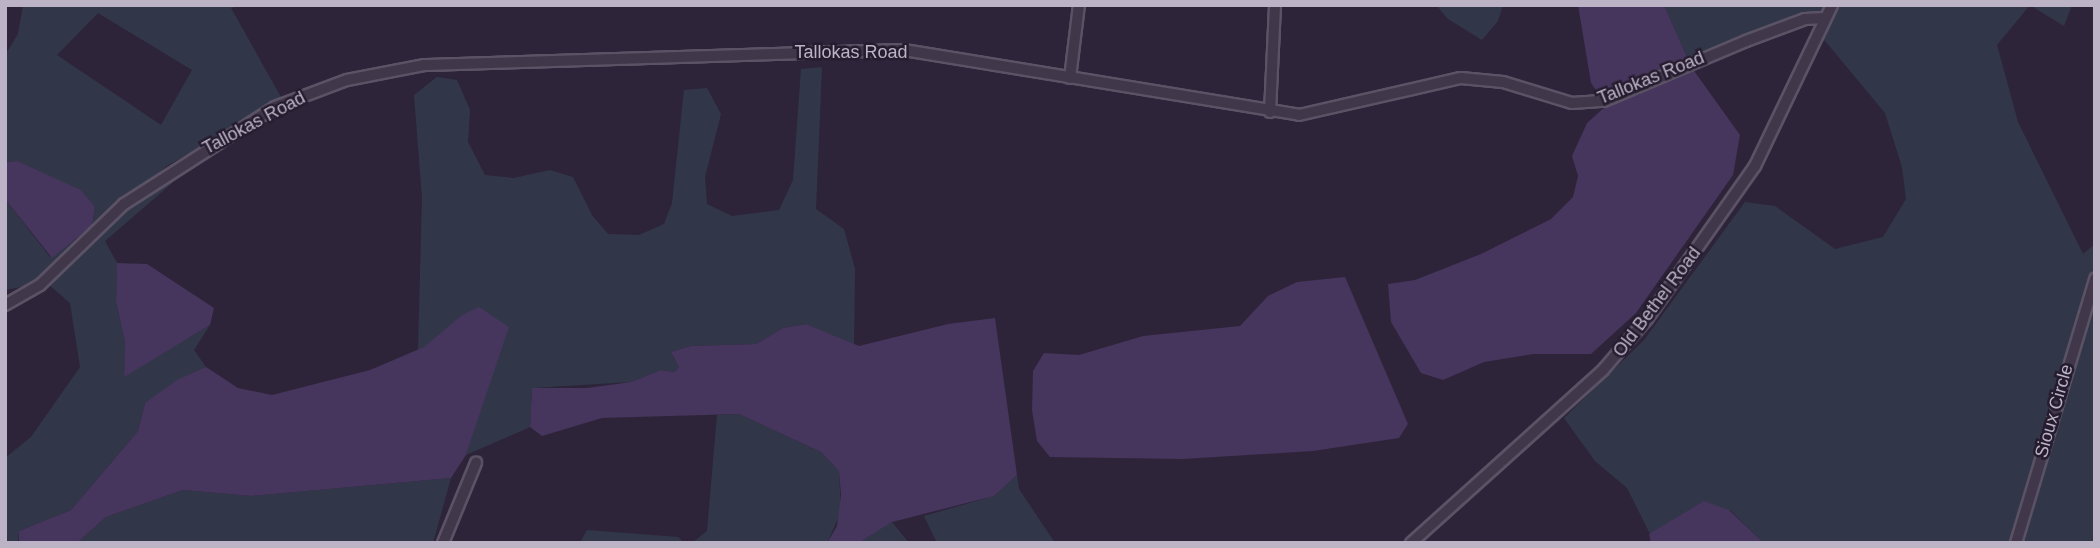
<!DOCTYPE html>
<style>
body{margin:0}
#map{position:relative;width:2100px;height:548px;overflow:hidden;background:#2d243a;font-family:Arial,sans-serif}
div>[style]{position:absolute}
.green>*{inset:0;background:#313749}
.water>*{inset:0;background:#46355c}
.roads{filter:drop-shadow(2px 0 #5b5365) drop-shadow(-2px 0 #5b5365) drop-shadow(0 2px #5b5365) drop-shadow(0 -2px #5b5365)}
.minor>*{height:10px;margin:-5px;padding:0 5px;transform-origin:5px;border-radius:5px;background:#40374a}
span{translate:-50% -50%;white-space:nowrap;text-align:center;line-height:1.15;-webkit-text-stroke:5px #251d2f;paint-order:stroke}
.street-label{font-size:18px;color:#bcb3c6}
.frame{position:absolute;inset:0;border:7px solid #bcb3c6;pointer-events:none}
</style>
<div id="map">
<div class="green">
<i style="clip-path:polygon(evenodd,23px 5px,242px 5px,231px 8px,282px 99px,167px 166px,92px 226px,95px 207px,17px 161px,5px 162px,5px 55px,18px 34px,23px 5px,98px 13px,192px 70px,161px 125px,57px 55px,98px 13px)"></i>
<i style="clip-path:polygon(1436px 5px,1503px 5px,1498px 21px,1482px 40px,1448px 19px)"></i>
<i style="clip-path:polygon(1664px 5px,1826px 5px,1822px 13px,1805px 14px,1688px 59px)"></i>
<i style="clip-path:polygon(1837px 5px,2030px 5px,1997px 45px,2018px 122px,2083px 254px,2095px 244px,2095px 543px,1764px 543px,1730px 510px,1672px 523px,1650px 534px,1627px 488px,1595px 461px,1564px 418px,1644px 340px,1745px 202px,1775px 206px,1835px 249px,1883px 237px,1906px 199px,1902px 167px,1885px 113px,1821px 36px)"></i>
<i style="clip-path:polygon(2030px 5px,2072px 5px,2064px 26px)"></i>
<i style="clip-path:polygon(822px 67px,816px 209px,844px 229px,855px 269px,854px 344px,805px 324px,783px 328px,756px 344px,691px 346px,671px 352px,679px 367px,674px 372px,661px 370px,631px 382px,532px 388px,530px 427px,466px 455px,508px 328px,489px 316px,418px 350px,422px 198px,414px 95px,437px 77px,457px 80px,470px 110px,468px 142px,485px 175px,514px 178px,550px 170px,573px 177px,592px 215px,608px 234px,639px 235px,664px 224px,672px 203px,684px 90px,707px 88px,721px 114px,705px 177px,707px 204px,732px 216px,779px 210px,793px 180px,801px 69px)"></i>
<i style="clip-path:polygon(199px 160px,105px 241px,117px 263px,116px 302px,125px 342px,124px 376px,210px 325px,194px 350px,206px 367px,145px 403px,138px 431px,71px 510px,19px 531px,18px 543px,5px 543px,5px 458px,31px 437px,80px 367px,70px 303px,48px 284px,126px 208px)"></i>
<i style="clip-path:polygon(5px 199px,50px 257px,85px 233px,33px 285px,5px 290px)"></i>
<i style="clip-path:polygon(739px 414px,821px 452px,839px 471px,841px 512px,827px 543px,692px 543px,707px 531px,717px 415px)"></i>
<i style="clip-path:polygon(1017px 475px,1019px 489px,1055px 543px,937px 543px,924px 516px,994px 496px)"></i>
<i style="clip-path:polygon(451px 478px,433px 543px,77px 543px,106px 517px,183px 490px,251px 496px)"></i>
<i style="clip-path:polygon(892px 522px,909px 543px,858px 543px,864px 537px)"></i>
<i style="clip-path:polygon(587px 530px,678px 537px,684px 543px,580px 543px)"></i>
</div>
<div class="water">
<i style="clip-path:polygon(1578px 5px,1664px 5px,1688px 59px,1600px 96px,1591px 83px)"></i>
<i style="clip-path:polygon(1692px 68px,1740px 135px,1733px 175px,1636px 313px,1591px 354px,1533px 354px,1484px 362px,1443px 380px,1421px 373px,1391px 322px,1388px 284px,1415px 280px,1481px 254px,1551px 219px,1573px 197px,1578px 176px,1572px 156px,1587px 123px,1607px 105px)"></i>
<i style="clip-path:polygon(17px 161px,81px 190px,95px 207px,92px 226px,52px 258px,5px 199px,5px 162px)"></i>
<i style="clip-path:polygon(117px 263px,147px 264px,214px 308px,210px 325px,124px 377px,125px 342px,116px 302px)"></i>
<i style="clip-path:polygon(1345px 277px,1408px 424px,1399px 438px,1313px 451px,1183px 459px,1050px 457px,1037px 441px,1032px 410px,1033px 371px,1044px 353px,1079px 355px,1143px 336px,1240px 326px,1268px 296px,1297px 282px)"></i>
<i style="clip-path:polygon(479px 307px,509px 327px,466px 455px,451px 478px,251px 496px,183px 490px,106px 517px,77px 543px,19px 543px,19px 531px,71px 510px,138px 431px,145px 403px,177px 380px,206px 367px,238px 388px,272px 395px,370px 370px,424px 347px,462px 315px)"></i>
<i style="clip-path:polygon(995px 318px,1017px 475px,994px 496px,892px 522px,858px 543px,827px 543px,837px 526px,841px 495px,839px 471px,821px 452px,739px 414px,602px 418px,542px 436px,530px 427px,532px 388px,587px 388px,631px 382px,661px 370px,674px 372px,679px 367px,671px 352px,691px 346px,756px 344px,783px 328px,806px 324px,859px 346px,948px 324px)"></i>
<i style="clip-path:polygon(1704px 501px,1729px 510px,1764px 543px,1651px 543px,1649px 534px)"></i>
</div>
<div class="roads">
<div class="minor">
<i style="left:1070px;top:78px;width:74px;rotate:-83deg"></i>
<i style="left:1270px;top:112px;width:107px;rotate:-87.3deg"></i>
<i style="left:5px;top:305px;width:40px;rotate:-29.7deg"></i>
<i style="left:40px;top:285px;width:117px;rotate:-44deg"></i>
<i style="left:124px;top:204px;width:179px;rotate:-32.7deg"></i>
<i style="left:275px;top:107px;width:77px;rotate:-20.6deg"></i>
<i style="left:347px;top:80px;width:78px;rotate:-11deg"></i>
<i style="left:424px;top:65px;width:480px;rotate:-1.8deg"></i>
<i style="left:904px;top:50px;width:400px;rotate:9.3deg"></i>
<i style="left:1299px;top:115px;width:166px;rotate:-12.9deg"></i>
<i style="left:1461px;top:78px;width:42px;rotate:5.4deg"></i>
<i style="left:1503px;top:82px;width:72px;rotate:16.9deg"></i>
<i style="left:1572px;top:103px;width:32px;rotate:-4deg"></i>
<i style="left:1604px;top:101px;width:154px;rotate:-22.9deg"></i>
<i style="left:1746px;top:41px;width:63px;rotate:-20.4deg"></i>
<i style="left:1805px;top:19px;width:20px;rotate:-3deg"></i>
<i style="left:443px;top:543px;width:87px;rotate:-67.6deg"></i>
<i style="left:1411px;top:543px;width:258px;rotate:-42deg"></i>
<i style="left:1603px;top:370px;width:67px;rotate:-49.2deg"></i>
<i style="left:1647px;top:319px;width:187px;rotate:-54.8deg"></i>
<i style="left:1755px;top:166px;width:178px;rotate:-64.4deg"></i>
<i style="left:2016px;top:543px;width:276px;rotate:-73.3deg"></i>
</div>
</div>
<div class="street-label">
<span style="left:851px;top:52px">Tallokas Road</span>
<span style="left:1651px;top:78px;rotate:-22deg">Tallokas Road</span>
<span style="left:254px;top:123px;rotate:-28deg">Tallokas Road</span>
<span style="left:1657px;top:302px;rotate:-53deg">Old Bethel Road</span>
<span style="left:2054px;top:411px;rotate:-74deg">Sioux Circle</span>
</div>
<div class="frame"></div>
</div>
